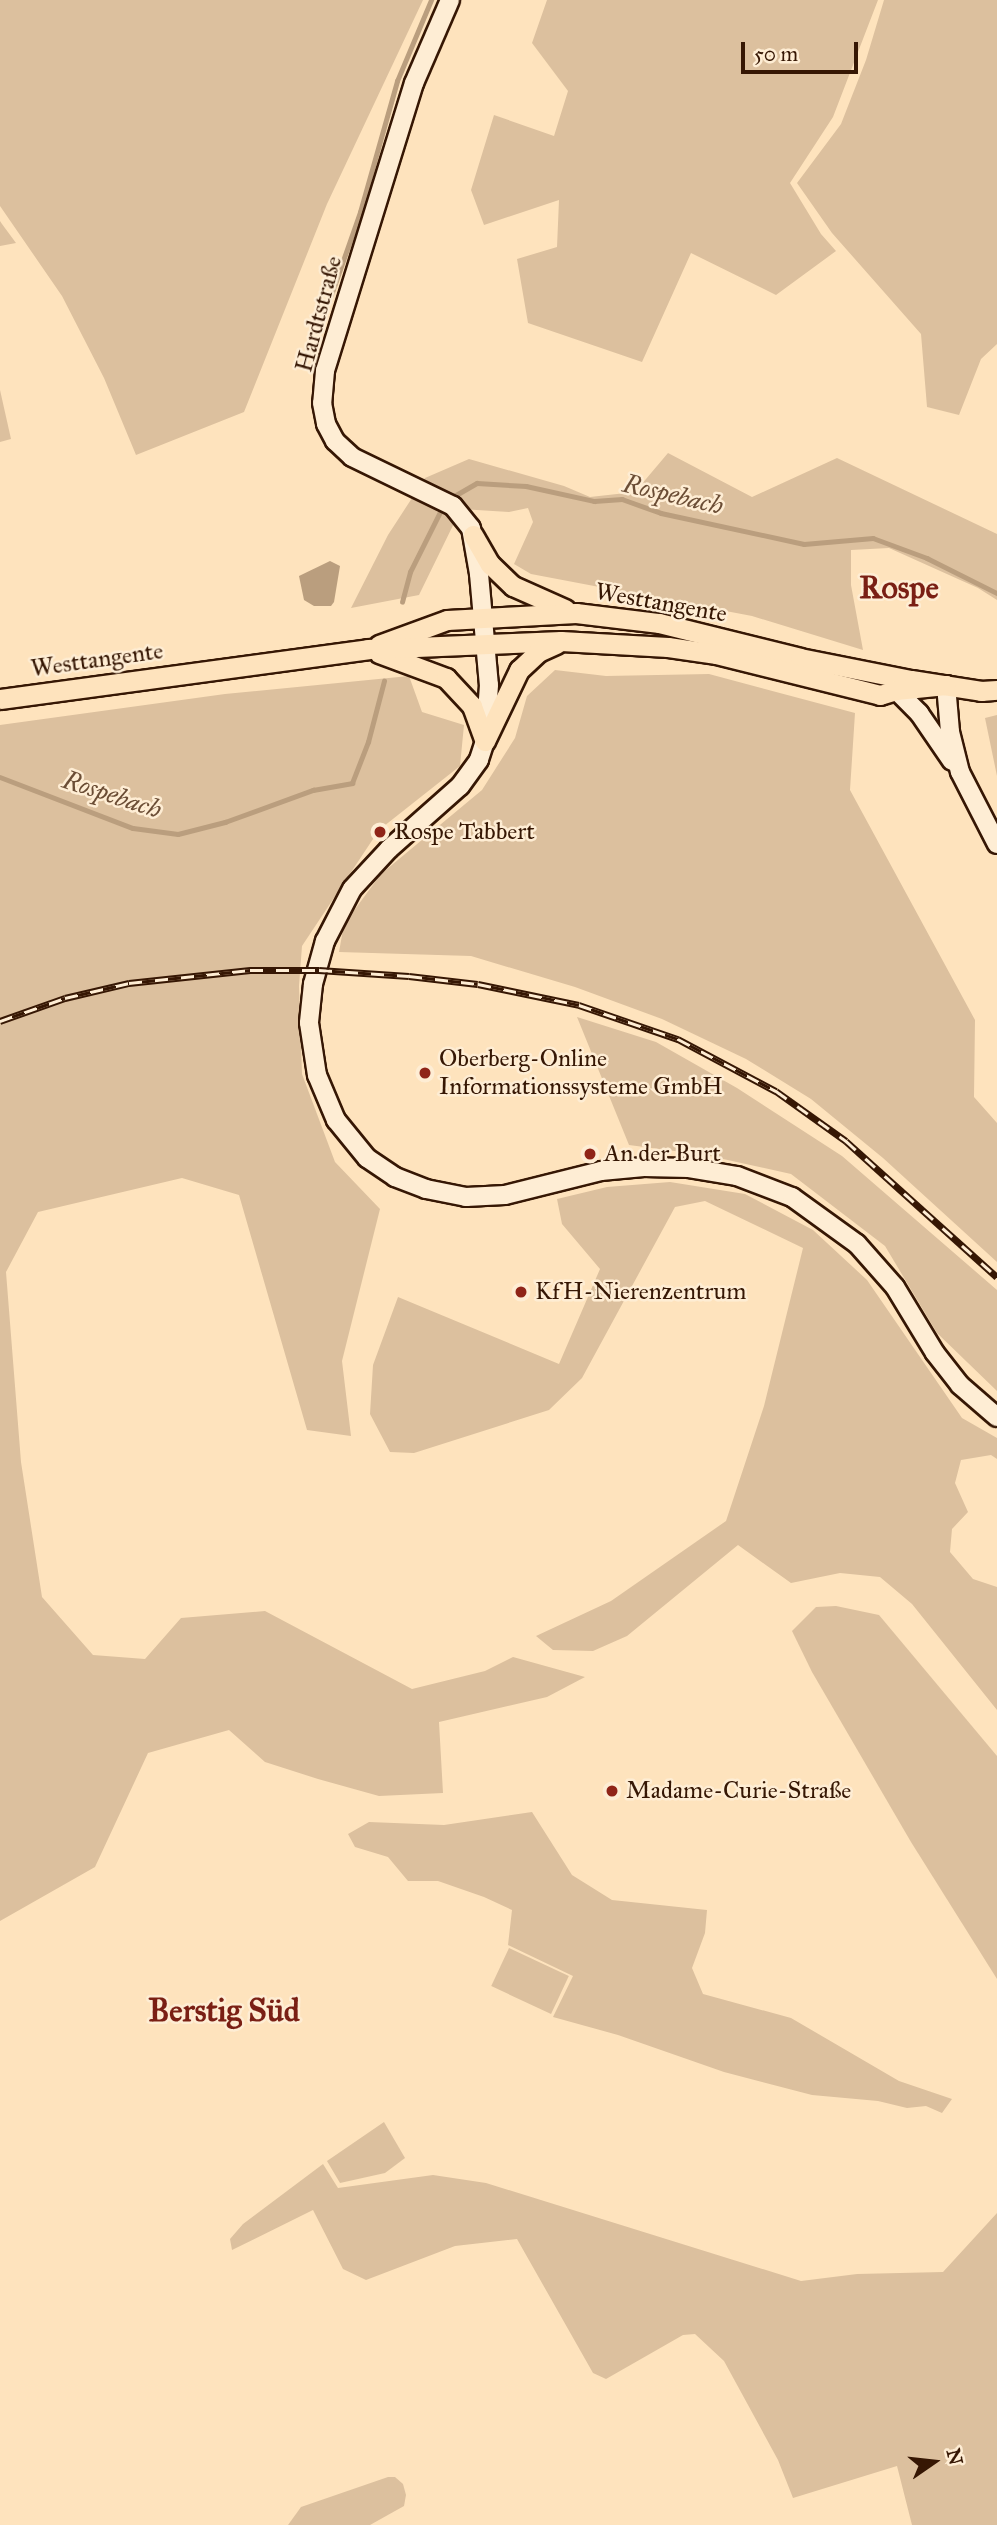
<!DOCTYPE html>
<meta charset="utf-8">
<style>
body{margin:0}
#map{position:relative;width:997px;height:2525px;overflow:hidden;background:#fee3bd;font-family:"IM FELL Great Primer",serif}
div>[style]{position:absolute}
.green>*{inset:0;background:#dcc09e;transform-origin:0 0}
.water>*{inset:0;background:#ba9e7e}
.stream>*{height:4.5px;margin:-2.25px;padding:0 2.25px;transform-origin:2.25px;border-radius:2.25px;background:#ba9e7e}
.roads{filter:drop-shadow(2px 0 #361704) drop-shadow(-2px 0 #361704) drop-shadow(0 2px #361704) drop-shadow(0 -2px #361704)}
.secondary>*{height:18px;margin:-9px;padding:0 9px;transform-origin:9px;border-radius:9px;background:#feedd4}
.primary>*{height:19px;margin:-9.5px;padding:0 9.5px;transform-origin:9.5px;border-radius:9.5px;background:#fee3bd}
.rail>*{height:7px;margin-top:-3.5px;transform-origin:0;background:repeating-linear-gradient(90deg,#feedd4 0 13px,#361704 0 26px);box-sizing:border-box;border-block:2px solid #361704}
.dots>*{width:19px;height:19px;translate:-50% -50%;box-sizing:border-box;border:4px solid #feedd4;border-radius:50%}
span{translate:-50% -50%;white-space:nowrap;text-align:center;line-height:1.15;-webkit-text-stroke:5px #feedd4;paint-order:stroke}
.street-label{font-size:24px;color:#361704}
.poi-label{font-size:24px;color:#361704}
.left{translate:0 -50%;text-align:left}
.water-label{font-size:26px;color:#6b4d35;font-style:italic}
.district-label{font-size:32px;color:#7a1f14;font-weight:700}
.north{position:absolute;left:899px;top:2427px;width:70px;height:70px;-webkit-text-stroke:5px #feedd4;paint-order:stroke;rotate:76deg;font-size:19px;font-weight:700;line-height:28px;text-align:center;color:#361704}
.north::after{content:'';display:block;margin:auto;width:24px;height:32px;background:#361704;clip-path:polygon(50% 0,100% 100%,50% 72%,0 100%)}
.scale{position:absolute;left:741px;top:42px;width:117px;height:32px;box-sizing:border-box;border:4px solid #361704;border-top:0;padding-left:9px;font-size:21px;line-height:24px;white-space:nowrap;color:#361704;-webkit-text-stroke:5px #feedd4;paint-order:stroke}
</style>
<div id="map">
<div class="green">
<div style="clip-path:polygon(0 0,423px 0,327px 204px,244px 412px,136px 455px,104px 378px,62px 296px,0 206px)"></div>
<div style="clip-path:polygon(547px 0,878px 0,833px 117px,790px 183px,821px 234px,836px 251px,776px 295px,691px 253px,642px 362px,528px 323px,517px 259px,557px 247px,559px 200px,484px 225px,471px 190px,494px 115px,554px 136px,568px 91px,532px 43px)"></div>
<div style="clip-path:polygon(884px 0,997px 0,997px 344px,981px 359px,959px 415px,927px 407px,921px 334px,832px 233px,797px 183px,841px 124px,866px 60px)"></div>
<div style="clip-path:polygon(0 221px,2px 224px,16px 243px,0 246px)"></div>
<div style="clip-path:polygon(0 390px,11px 439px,0 442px)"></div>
<div style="clip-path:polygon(668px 453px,752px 497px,837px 458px,997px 534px,997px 600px,978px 588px,889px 548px,851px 550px,851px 585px,863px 650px,752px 616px,531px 574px,514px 564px,533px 522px,528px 508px,509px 512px,461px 509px,419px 595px,351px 608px,388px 535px,425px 478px,469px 459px,564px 486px,590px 497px,635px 492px)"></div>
<div style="clip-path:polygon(555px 670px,606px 676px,709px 674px,855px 713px,850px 790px,975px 1020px,974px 1097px,997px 1123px,997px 1262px,883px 1158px,811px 1099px,746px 1059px,662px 1019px,575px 987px,471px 956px,339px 952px,344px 924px,381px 874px,482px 790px,515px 738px,527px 696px)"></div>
<div style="clip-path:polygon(409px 676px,422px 712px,464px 725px,460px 766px,379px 830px,302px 946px,299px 986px,302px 1074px,335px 1162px,380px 1209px,342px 1361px,351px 1436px,307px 1430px,239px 1195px,182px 1178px,38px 1212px,6px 1272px,21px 1462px,42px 1597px,93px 1655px,145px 1659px,181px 1618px,265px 1611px,412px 1689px,485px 1671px,513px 1657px,585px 1677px,547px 1697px,439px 1722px,443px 1793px,379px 1796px,318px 1779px,265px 1762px,229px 1730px,148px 1753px,95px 1867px,0 1921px,0 725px,225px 694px)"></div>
<div style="clip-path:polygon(997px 715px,997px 776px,985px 718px)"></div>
<div style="clip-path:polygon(577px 1017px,656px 1042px,737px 1088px,842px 1156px,997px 1290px,997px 1391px,937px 1333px,885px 1246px,791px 1174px,705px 1155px,629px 1145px)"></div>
<div style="clip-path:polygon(670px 1182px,745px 1194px,813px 1230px,867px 1280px,962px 1418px,997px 1438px,997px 1459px,991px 1455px,961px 1460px,955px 1483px,968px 1512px,952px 1529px,950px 1552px,973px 1579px,997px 1587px,997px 1710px,912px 1604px,880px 1577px,840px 1573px,791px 1583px,738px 1545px,627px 1636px,593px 1651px,553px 1650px,536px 1636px,611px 1601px,726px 1521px,764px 1406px,803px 1248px,705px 1201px,675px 1207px,582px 1378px,549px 1410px,414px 1453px,390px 1452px,370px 1414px,373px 1365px,398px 1297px,559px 1364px,600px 1269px,562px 1224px,557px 1199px,607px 1187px)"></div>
<div style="clip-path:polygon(836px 1606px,879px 1615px,997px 1756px,997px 1979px,911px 1842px,812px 1672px,792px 1631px,816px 1607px)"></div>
<div style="clip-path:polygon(532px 1812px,572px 1875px,612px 1900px,707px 1910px,705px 1933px,692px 1968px,703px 1994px,791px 2018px,899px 2081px,952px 2099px,942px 2113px,926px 2106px,907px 2108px,878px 2101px,812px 2095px,724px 2072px,618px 2035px,553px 2017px,573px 1976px,508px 1945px,512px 1910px,484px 1897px,438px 1881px,408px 1881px,388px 1857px,355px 1847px,348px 1834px,369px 1822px,444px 1825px)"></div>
<div style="left:509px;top:1948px;width:66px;height:42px;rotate:25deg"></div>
<div style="clip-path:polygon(384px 2122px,405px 2158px,385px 2173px,340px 2183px,327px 2161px)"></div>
<div style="clip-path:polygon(323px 2164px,338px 2188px,433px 2175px,486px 2183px,801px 2281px,857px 2274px,943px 2272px,997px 2213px,997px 2525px,912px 2525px,897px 2466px,793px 2498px,778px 2460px,724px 2361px,695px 2334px,683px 2335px,606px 2379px,593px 2373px,517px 2239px,455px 2246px,366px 2280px,343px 2269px,313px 2210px,232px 2250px,230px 2239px,243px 2224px)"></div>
<div style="clip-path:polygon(388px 2477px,395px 2477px,403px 2484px,406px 2495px,404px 2506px,370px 2525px,288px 2525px,301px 2507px)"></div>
</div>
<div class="water">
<div style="clip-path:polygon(330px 561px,340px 566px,334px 602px,331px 606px,314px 606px,304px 600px,299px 576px)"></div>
</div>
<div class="stream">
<div style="left:331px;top:295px;width:88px;rotate:-70.7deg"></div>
<div style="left:360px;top:212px;width:136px;rotate:-74.2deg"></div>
<div style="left:397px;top:81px;width:88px;rotate:-67.2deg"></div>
<div style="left:449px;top:499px;width:32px;rotate:-30deg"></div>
<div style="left:477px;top:483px;width:49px;rotate:3.5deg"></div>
<div style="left:526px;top:486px;width:70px;rotate:12.4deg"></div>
<div style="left:594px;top:501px;width:28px;rotate:-4deg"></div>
<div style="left:622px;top:499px;width:41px;rotate:19.7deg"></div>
<div style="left:661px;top:513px;width:146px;rotate:12.2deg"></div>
<div style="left:804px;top:544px;width:69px;rotate:-5deg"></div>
<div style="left:873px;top:538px;width:58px;rotate:20.3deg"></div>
<div style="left:927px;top:558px;width:78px;rotate:26.6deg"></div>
<div style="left:402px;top:602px;width:31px;rotate:-75deg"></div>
<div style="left:410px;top:572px;width:74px;rotate:-63.4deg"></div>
<div style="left:0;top:777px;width:142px;rotate:21deg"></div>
<div style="left:133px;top:828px;width:45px;rotate:7.6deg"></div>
<div style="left:178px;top:834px;width:49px;rotate:-14.3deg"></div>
<div style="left:225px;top:822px;width:94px;rotate:-20deg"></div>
<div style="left:313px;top:790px;width:40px;rotate:-10deg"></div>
<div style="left:352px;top:783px;width:44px;rotate:-68.7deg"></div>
<div style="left:368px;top:742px;width:63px;rotate:-75.3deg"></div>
</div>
<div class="roads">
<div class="secondary">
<div style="left:450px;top:0;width:90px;rotate:113.4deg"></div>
<div style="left:414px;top:83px;width:301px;rotate:107.2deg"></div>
<div style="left:325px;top:371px;width:32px;rotate:95deg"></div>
<div style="left:322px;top:403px;width:21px;rotate:79deg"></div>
<div style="left:326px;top:424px;width:19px;rotate:62deg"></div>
<div style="left:335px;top:441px;width:23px;rotate:43deg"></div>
<div style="left:352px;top:457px;width:112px;rotate:25.9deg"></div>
<div style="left:453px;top:506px;width:28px;rotate:51deg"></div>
<div style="left:471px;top:528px;width:47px;rotate:80.1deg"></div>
<div style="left:479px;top:574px;width:111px;rotate:84.9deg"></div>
<div style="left:489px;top:685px;width:56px;rotate:94.1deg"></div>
<div style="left:485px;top:741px;width:20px;rotate:108deg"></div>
<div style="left:479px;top:760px;width:32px;rotate:126deg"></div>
<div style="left:460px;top:786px;width:95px;rotate:138.4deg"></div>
<div style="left:389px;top:849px;width:54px;rotate:132.8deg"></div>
<div style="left:352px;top:889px;width:59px;rotate:117.4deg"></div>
<div style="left:325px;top:941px;width:45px;rotate:105.6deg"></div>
<div style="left:313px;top:984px;width:39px;rotate:96deg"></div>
<div style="left:309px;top:1023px;width:53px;rotate:81.3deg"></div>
<div style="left:317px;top:1075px;width:49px;rotate:67.1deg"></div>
<div style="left:336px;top:1120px;width:49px;rotate:50.8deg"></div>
<div style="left:367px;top:1158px;width:34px;rotate:34deg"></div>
<div style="left:395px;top:1177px;width:33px;rotate:21deg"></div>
<div style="left:426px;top:1189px;width:41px;rotate:11.3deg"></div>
<div style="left:466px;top:1197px;width:39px;rotate:-3deg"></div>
<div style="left:505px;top:1195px;width:99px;rotate:-14deg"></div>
<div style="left:601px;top:1171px;width:43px;rotate:-5.3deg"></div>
<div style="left:644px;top:1167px;width:45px;rotate:1.3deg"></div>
<div style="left:689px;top:1168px;width:49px;rotate:9.5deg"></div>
<div style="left:737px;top:1176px;width:59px;rotate:20.9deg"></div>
<div style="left:792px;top:1197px;width:80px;rotate:35.9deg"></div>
<div style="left:857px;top:1244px;width:57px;rotate:48.5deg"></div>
<div style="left:895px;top:1287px;width:77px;rotate:58.8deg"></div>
<div style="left:935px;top:1353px;width:41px;rotate:52deg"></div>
<div style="left:960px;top:1385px;width:49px;rotate:40.9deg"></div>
<div style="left:946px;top:685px;width:47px;rotate:85.1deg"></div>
<div style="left:950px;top:732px;width:41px;rotate:76deg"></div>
<div style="left:960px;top:772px;width:81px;rotate:62.8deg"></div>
<div style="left:896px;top:690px;width:33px;rotate:45deg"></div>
<div style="left:919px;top:713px;width:58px;rotate:55.5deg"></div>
</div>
<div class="primary">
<div style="left:473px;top:535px;width:34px;rotate:60deg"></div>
<div style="left:490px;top:564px;width:32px;rotate:44deg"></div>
<div style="left:513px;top:586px;width:57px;rotate:23.9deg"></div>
<div style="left:379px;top:645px;width:72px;rotate:-20.2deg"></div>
<div style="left:447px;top:620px;width:129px;rotate:-3.1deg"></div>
<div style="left:576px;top:613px;width:84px;rotate:6.9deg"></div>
<div style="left:659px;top:623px;width:145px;rotate:13.9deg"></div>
<div style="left:800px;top:658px;width:113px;rotate:11.2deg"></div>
<div style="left:911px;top:680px;width:71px;rotate:8.9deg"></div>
<div style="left:981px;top:691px;width:16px;rotate:-4deg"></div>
<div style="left:379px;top:653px;width:72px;rotate:20.5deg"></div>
<div style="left:446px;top:678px;width:38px;rotate:47deg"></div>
<div style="left:472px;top:706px;width:37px;rotate:70deg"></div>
<div style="left:0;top:699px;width:371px;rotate:-7.7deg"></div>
<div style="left:368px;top:649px;width:193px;rotate:-2.4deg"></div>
<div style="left:561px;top:641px;width:107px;rotate:3.2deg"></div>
<div style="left:668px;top:647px;width:49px;rotate:8.3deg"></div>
<div style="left:716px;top:654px;width:169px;rotate:14deg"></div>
<div style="left:880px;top:695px;width:17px;rotate:-17deg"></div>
<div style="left:896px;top:690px;width:50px;rotate:-5.7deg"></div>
<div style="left:485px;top:741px;width:79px;rotate:-64.4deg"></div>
<div style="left:519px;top:670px;width:26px;rotate:-43deg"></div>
<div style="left:538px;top:652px;width:20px;rotate:-24deg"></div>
</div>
</div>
<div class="rail">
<div style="left:0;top:1021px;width:69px;rotate:-19.5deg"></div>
<div style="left:65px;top:998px;width:66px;rotate:-13.2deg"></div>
<div style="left:129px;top:983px;width:122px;rotate:-6.1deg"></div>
<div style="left:250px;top:970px;width:69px"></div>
<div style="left:319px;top:970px;width:90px;rotate:3.8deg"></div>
<div style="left:409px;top:976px;width:69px;rotate:6.6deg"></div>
<div style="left:478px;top:984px;width:103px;rotate:11.7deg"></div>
<div style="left:579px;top:1005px;width:105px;rotate:19deg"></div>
<div style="left:678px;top:1039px;width:111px;rotate:28deg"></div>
<div style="left:776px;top:1091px;width:86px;rotate:35.5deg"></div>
<div style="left:846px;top:1141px;width:203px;rotate:42deg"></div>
</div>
<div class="dots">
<div style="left:380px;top:832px;background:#8f2418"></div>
<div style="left:425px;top:1073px;background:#8f2418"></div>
<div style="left:590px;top:1154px;background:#8f2418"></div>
<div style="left:521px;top:1292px;background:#8f2418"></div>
<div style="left:612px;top:1791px;background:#8f2418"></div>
</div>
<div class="street-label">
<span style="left:319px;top:314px;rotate:-75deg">Hardtstraße</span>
<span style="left:661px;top:603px;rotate:10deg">Westtangente</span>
<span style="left:97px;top:660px;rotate:-8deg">Westtangente</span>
</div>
<div class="poi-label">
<span class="left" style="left:394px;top:832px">Rospe Tabbert</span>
<span class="left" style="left:439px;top:1073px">Oberberg-Online<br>Informationssysteme GmbH</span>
<span class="left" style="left:604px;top:1154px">An der Burt</span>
<span class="left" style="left:535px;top:1292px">KfH-Nierenzentrum</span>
<span class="left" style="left:626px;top:1791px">Madame-Curie-Straße</span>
</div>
<div class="water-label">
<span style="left:673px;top:495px;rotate:13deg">Rospebach</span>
<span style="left:112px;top:795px;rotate:18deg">Rospebach</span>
</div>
<div class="district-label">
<span style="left:899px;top:588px">Rospe</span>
<span style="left:224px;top:2011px">Berstig Süd</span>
</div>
<div class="north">N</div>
<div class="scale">50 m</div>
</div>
